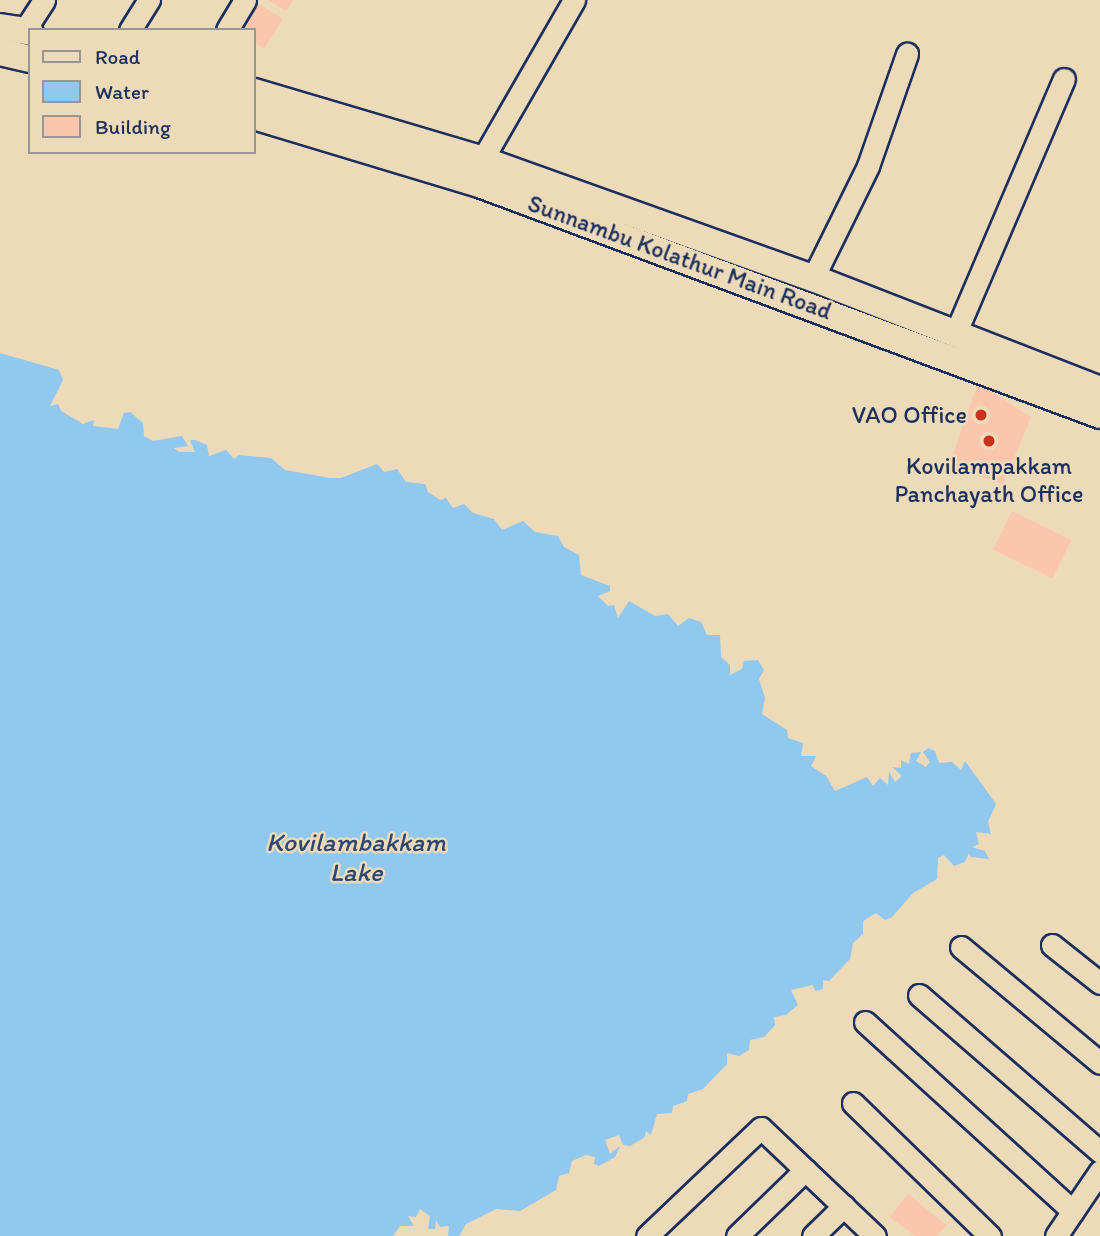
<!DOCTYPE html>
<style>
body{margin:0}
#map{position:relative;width:1100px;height:1236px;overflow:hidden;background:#ecdab8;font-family:Itim,sans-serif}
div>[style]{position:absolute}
.water>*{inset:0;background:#91c8f0}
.building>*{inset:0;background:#fbc6ac;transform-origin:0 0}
.roads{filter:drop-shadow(2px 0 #1b2f5e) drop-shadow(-2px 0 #1b2f5e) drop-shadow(0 2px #1b2f5e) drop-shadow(0 -2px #1b2f5e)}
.minor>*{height:21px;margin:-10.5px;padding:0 10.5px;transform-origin:10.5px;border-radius:10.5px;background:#ecdab8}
.tertiary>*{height:26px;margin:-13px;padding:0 13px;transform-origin:13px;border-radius:13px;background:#ecdab8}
.dots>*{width:19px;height:19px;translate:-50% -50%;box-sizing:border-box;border:4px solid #ecdab8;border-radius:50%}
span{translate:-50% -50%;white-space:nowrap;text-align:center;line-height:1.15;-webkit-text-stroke:5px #ecdab8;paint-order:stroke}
.street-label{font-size:24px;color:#1b2f5e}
.poi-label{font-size:24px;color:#1b2f5e}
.right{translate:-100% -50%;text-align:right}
.water-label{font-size:26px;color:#2d4674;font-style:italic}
.legend{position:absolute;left:28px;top:28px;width:228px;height:126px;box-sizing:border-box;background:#ecdab8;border:2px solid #989694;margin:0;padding:9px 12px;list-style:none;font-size:21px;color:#1b2f5e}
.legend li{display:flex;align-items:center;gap:14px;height:35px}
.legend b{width:35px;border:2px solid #989694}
</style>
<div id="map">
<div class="water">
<div style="clip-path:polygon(0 353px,59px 370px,63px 380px,50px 406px,58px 404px,61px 411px,83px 424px,94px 420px,93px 426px,118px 429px,124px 413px,130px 412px,143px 423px,144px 436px,153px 441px,182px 436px,188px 446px,174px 448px,179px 452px,195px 452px,190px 440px,195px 440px,207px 445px,209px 456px,226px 450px,234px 459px,239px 455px,271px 458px,285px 470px,330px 478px,341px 478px,377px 464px,384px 472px,397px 469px,406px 482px,425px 484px,428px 492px,440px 500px,446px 498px,453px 508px,464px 504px,473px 513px,494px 519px,502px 530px,523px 521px,535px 532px,558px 536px,564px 547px,579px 555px,581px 575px,610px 586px,610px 591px,598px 596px,608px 606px,614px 605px,618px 618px,629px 601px,655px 616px,668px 614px,678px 626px,689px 618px,701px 622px,707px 635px,720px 635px,721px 657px,730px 665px,730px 675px,742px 669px,744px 661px,758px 660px,764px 670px,759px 679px,765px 698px,762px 714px,787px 730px,788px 738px,803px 743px,801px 756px,816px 756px,811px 766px,826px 776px,835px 791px,867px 777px,873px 786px,880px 778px,888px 785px,889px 772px,895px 782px,902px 776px,892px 767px,901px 768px,901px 760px,909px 764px,911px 753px,921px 752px,916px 761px,926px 767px,930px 762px,923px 752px,928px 748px,935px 751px,939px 763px,952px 762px,961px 770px,965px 761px,996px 804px,988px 822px,991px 834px,976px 832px,979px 844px,972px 847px,985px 851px,989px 859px,971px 857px,969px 853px,965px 862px,954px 866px,944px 855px,938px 858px,937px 879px,913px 893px,892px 917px,885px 920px,876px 913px,863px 921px,863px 934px,853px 943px,850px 959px,829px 981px,823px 980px,823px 989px,815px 991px,813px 985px,791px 990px,798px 1005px,786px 1015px,774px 1017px,775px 1025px,764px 1037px,750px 1040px,749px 1050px,739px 1056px,727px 1053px,727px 1064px,703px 1089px,688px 1094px,687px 1101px,673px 1106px,672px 1113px,657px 1114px,651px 1135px,646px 1131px,645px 1137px,630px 1146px,623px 1145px,619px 1135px,605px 1140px,610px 1154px,620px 1146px,615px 1157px,599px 1166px,594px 1164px,595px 1157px,586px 1155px,572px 1161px,569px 1173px,559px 1176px,556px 1190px,520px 1211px,496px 1209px,466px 1224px,459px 1236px,448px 1236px,449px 1226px,440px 1227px,436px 1220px,435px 1229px,428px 1229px,430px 1216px,420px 1209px,416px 1217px,408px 1216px,414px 1226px,400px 1226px,393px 1236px,0 1236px)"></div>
</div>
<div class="building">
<div style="clip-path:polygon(269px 0,293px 0,286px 11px)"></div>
<div style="clip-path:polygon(259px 4px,283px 19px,264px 49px,254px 42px,254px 30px,243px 30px)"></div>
<div style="clip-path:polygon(978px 383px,1031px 417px,1003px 484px,949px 466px)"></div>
<div style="left:1012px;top:511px;width:66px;height:43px;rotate:26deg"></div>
<div style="clip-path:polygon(908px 1194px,946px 1225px,937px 1236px,915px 1236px,890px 1217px)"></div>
</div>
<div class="roads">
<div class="minor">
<div style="left:130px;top:30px;width:36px;rotate:-58deg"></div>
<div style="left:227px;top:30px;width:35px;rotate:-59deg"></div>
<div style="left:24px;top:31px;width:37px;rotate:-57deg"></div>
<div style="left:474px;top:174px;width:201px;rotate:-60.1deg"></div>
<div style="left:813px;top:278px;width:125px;rotate:-63.8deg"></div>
<div style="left:868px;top:166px;width:119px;rotate:-70.8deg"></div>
<div style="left:956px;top:332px;width:275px;rotate:-66.9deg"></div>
<div style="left:1052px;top:945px;width:61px;rotate:38.4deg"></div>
<div style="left:961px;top:947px;width:181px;rotate:39.8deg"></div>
<div style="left:919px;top:995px;width:240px;rotate:40.9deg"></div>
<div style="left:865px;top:1022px;width:281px;rotate:42.3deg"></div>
<div style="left:853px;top:1103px;width:191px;rotate:44.2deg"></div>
<div style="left:647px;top:1236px;width:157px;rotate:-43.5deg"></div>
<div style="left:761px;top:1128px;width:157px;rotate:43.5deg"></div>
<div style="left:737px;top:1236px;width:95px;rotate:-44.1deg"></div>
<div style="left:813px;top:1236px;width:43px;rotate:-44.1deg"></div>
<div style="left:1056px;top:1236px;width:78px;rotate:-55.9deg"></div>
</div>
<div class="tertiary">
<div style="left:0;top:27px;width:30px;rotate:9deg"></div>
<div style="left:0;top:52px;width:31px;rotate:13deg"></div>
<div style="left:254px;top:92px;width:236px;rotate:16.5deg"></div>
<div style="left:480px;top:159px;width:354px;rotate:19.7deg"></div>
<div style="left:813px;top:278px;width:308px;rotate:21.3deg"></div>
<div style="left:254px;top:116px;width:238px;rotate:16.8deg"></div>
<div style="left:482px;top:185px;width:659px;rotate:20.41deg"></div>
</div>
</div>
<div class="dots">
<div style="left:981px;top:415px;background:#c8321e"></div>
<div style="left:989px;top:441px;background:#c8321e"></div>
</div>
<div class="street-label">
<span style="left:680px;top:257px;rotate:20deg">Sunnambu Kolathur Main Road</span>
</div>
<div class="poi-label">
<span class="right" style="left:967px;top:415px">VAO Office</span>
<span style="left:989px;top:480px">Kovilampakkam<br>Panchayath Office</span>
</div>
<div class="water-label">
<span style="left:356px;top:858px">Kovilambakkam<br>Lake</span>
</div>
<ul class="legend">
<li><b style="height:9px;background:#ecdab8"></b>Road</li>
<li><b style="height:19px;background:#91c8f0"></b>Water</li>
<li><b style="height:19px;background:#fbc6ac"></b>Building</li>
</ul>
</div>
